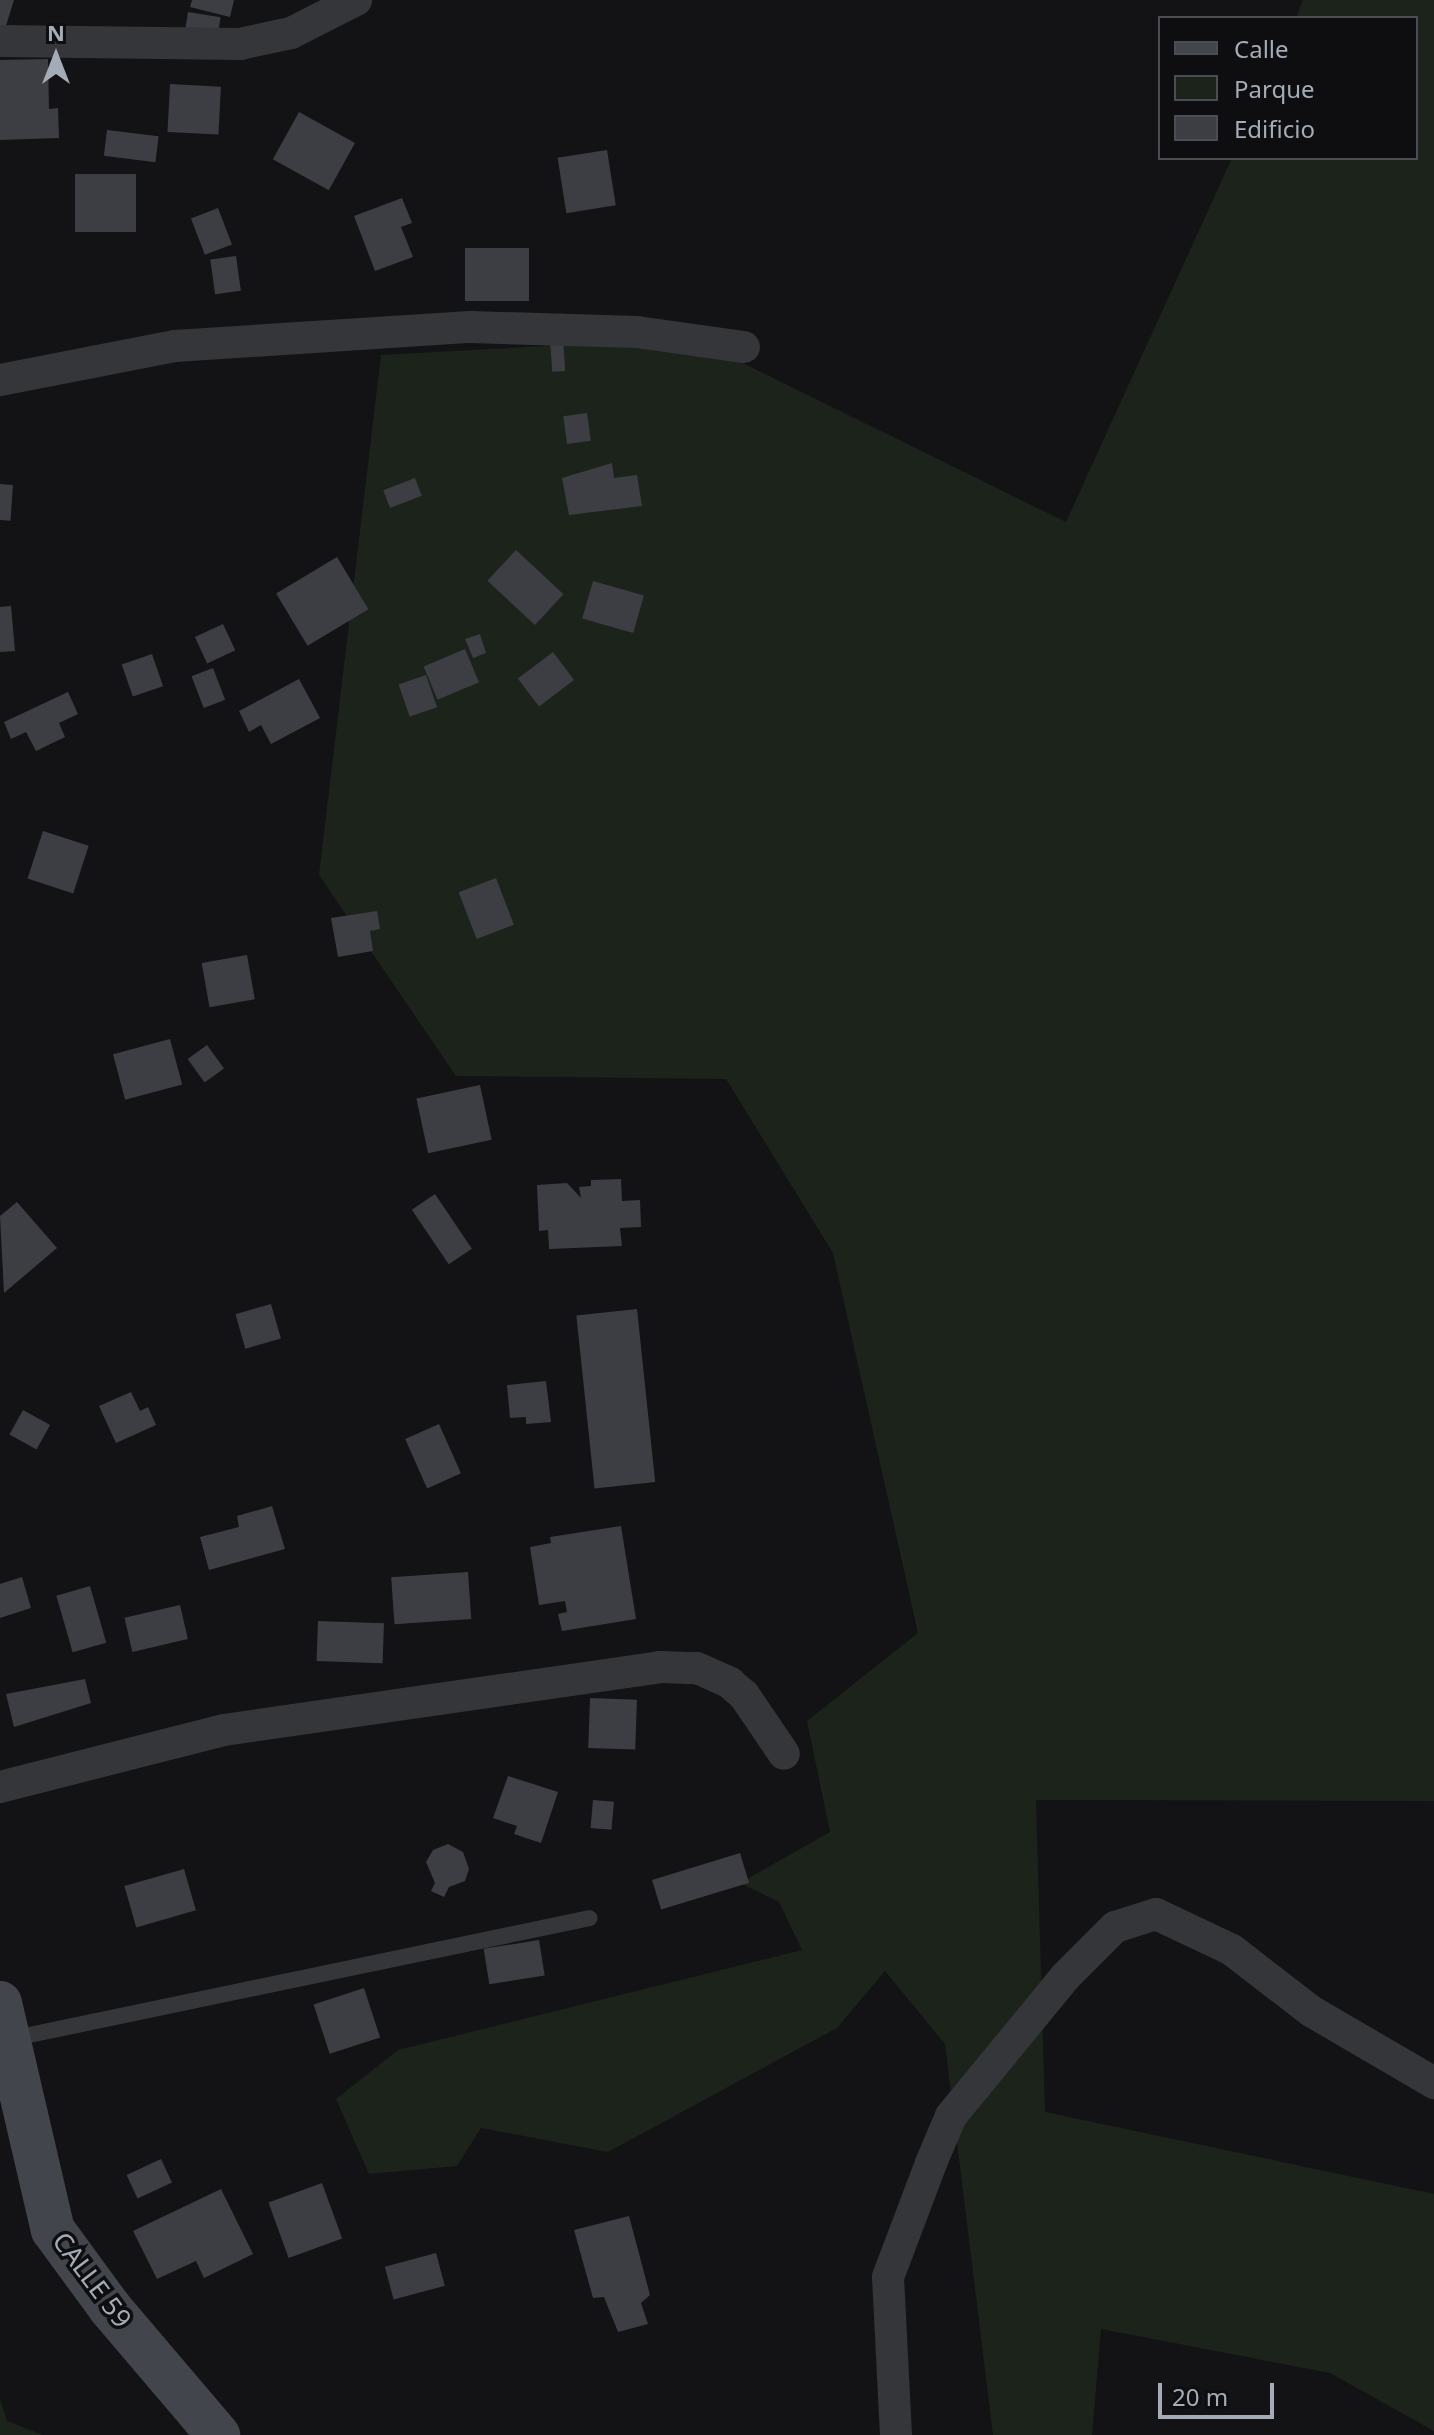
<!DOCTYPE html>
<style>
body{margin:0}
#map{position:relative;width:1434px;height:2435px;overflow:hidden;background:#131315;font-family:"Noto Sans",sans-serif}
div>[style]{position:absolute}
.green>*{inset:0;background:#1b231b}
.building>*{inset:0;background:#3d3e43;transform-origin:0 0}
.lane>*{height:16px;margin:-8px;padding:0 8px;transform-origin:8px;border-radius:8px;background:#34363a}
.street>*{height:32px;margin:-16px;padding:0 16px;transform-origin:16px;border-radius:16px;background:#34363a}
.secondary>*{height:44px;margin:-22px;padding:0 22px;transform-origin:22px;border-radius:22px;background:#42454b}
span{translate:-50% -50%;white-space:nowrap;text-align:center;line-height:1.15;-webkit-text-stroke:7px #0e0e10;paint-order:stroke}
.street-label{font-size:26px;color:#a4acb7}
.legend{position:absolute;left:1158px;top:16px;width:260px;height:144px;box-sizing:border-box;background:#0e0e10;border:2px solid #4a4d53;margin:0;padding:10px 14px;list-style:none;font-size:24px;color:#a4acb7}
.legend li{display:flex;align-items:center;gap:16px;height:40px}
.legend b{width:40px;border:2px solid #4a4d53}
.north{position:absolute;left:16px;top:16px;width:80px;height:80px;-webkit-text-stroke:6px #0e0e10;paint-order:stroke;rotate:0deg;font-size:22px;font-weight:700;line-height:32px;text-align:center;color:#a4acb7}
.north::after{content:'';display:block;margin:auto;width:28px;height:36px;background:#a4acb7;clip-path:polygon(50% 0,100% 100%,50% 72%,0 100%)}
.scale{position:absolute;left:1158px;top:2383px;width:116px;height:36px;box-sizing:border-box;border:4px solid #a4acb7;border-top:0;padding-left:10px;font-size:24px;line-height:28px;white-space:nowrap;color:#a4acb7;-webkit-text-stroke:6px #0e0e10;paint-order:stroke}
</style>
<div id="map">
<div class="green">
<div style="clip-path:polygon(1303px 0,1434px 0,1434px 1801px,1036px 1800px,1045px 2112px,1434px 2194px,1434px 2431px,1330px 2373px,1101px 2329px,1092px 2435px,993px 2435px,945px 2044px,885px 1971px,837px 2028px,608px 2152px,481px 2128px,457px 2166px,369px 2174px,336px 2099px,398px 2050px,802px 1950px,779px 1902px,740px 1883px,830px 1832px,807px 1721px,918px 1633px,833px 1253px,726px 1079px,456px 1076px,319px 875px,381px 355px,692px 338px,1066px 522px,1232px 158px,1416px 158px,1416px 18px,1296px 18px)"></div>
<div style="clip-path:polygon(0 2399px,7px 2421px,43px 2435px,0 2435px)"></div>
</div>
<div class="building">
<div style="clip-path:polygon(0 0,14px 0,4px 32px,0 31px)"></div>
<div style="clip-path:polygon(192px 0,234px 0,230px 17px,190px 7px)"></div>
<div style="left:188px;top:12px;width:33px;height:20px;rotate:9deg"></div>
<div style="clip-path:polygon(48px 59px,49px 109px,58px 108px,59px 138px,0 140px,0 60px)"></div>
<div style="left:170px;top:84px;width:51px;height:48px;rotate:3deg"></div>
<div style="left:299px;top:112px;width:64px;height:54px;rotate:29deg"></div>
<div style="left:107px;top:130px;width:52px;height:26px;rotate:7deg"></div>
<div style="left:607px;top:150px;width:56px;height:50px;rotate:81deg"></div>
<div style="left:75px;top:174px;width:61px;height:58px"></div>
<div style="clip-path:polygon(402px 198px,412px 223px,401px 227px,413px 257px,375px 271px,354px 216px)"></div>
<div style="left:218px;top:208px;width:39px;height:29px;rotate:69deg"></div>
<div style="left:465px;top:248px;width:64px;height:53px"></div>
<div style="left:236px;top:256px;width:35px;height:26px;rotate:82deg"></div>
<div style="left:563px;top:339px;width:32px;height:13px;rotate:86deg"></div>
<div style="left:587px;top:413px;width:28px;height:24px;rotate:82deg"></div>
<div style="clip-path:polygon(612px 463px,614px 478px,637px 475px,642px 506px,569px 515px,562px 478px)"></div>
<div style="left:415px;top:478px;width:19px;height:34px;rotate:69deg"></div>
<div style="left:0;top:484px;width:13px;height:36px;rotate:4deg"></div>
<div style="left:516px;top:550px;width:65px;height:42px;rotate:43deg"></div>
<div style="left:337px;top:557px;width:61px;height:71px;rotate:59deg"></div>
<div style="left:593px;top:581px;width:53px;height:39px;rotate:16deg"></div>
<div style="clip-path:polygon(11px 606px,15px 651px,0 652px,0 607px)"></div>
<div style="left:223px;top:624px;width:29px;height:31px;rotate:65deg"></div>
<div style="clip-path:polygon(480px 634px,486px 653px,473px 658px,465px 639px)"></div>
<div style="left:465px;top:649px;width:36px;height:45px;rotate:67deg"></div>
<div style="left:553px;top:652px;width:35px;height:44px;rotate:53deg"></div>
<div style="left:152px;top:654px;width:34px;height:32px;rotate:71deg"></div>
<div style="left:213px;top:668px;width:34px;height:23px;rotate:69deg"></div>
<div style="left:426px;top:675px;width:34px;height:29px;rotate:71deg"></div>
<div style="clip-path:polygon(299px 679px,320px 718px,271px 744px,261px 725px,249px 732px,239px 711px)"></div>
<div style="clip-path:polygon(68px 692px,78px 714px,59px 723px,65px 737px,36px 751px,26px 732px,11px 739px,4px 722px)"></div>
<div style="left:43px;top:831px;width:48px;height:50px;rotate:18deg"></div>
<div style="left:496px;top:878px;width:50px;height:40px;rotate:69deg"></div>
<div style="clip-path:polygon(377px 911px,380px 929px,370px 931px,373px 951px,338px 957px,331px 918px)"></div>
<div style="left:247px;top:955px;width:45px;height:46px;rotate:80deg"></div>
<div style="left:170px;top:1039px;width:47px;height:59px;rotate:75deg"></div>
<div style="left:207px;top:1045px;width:29px;height:24px;rotate:54deg"></div>
<div style="left:480px;top:1085px;width:56px;height:65px;rotate:78deg"></div>
<div style="clip-path:polygon(621px 1179px,622px 1201px,640px 1200px,641px 1227px,620px 1228px,622px 1246px,549px 1249px,548px 1230px,539px 1231px,537px 1185px,567px 1183px,581px 1198px,579px 1187px,591px 1186px,591px 1180px)"></div>
<div style="left:435px;top:1194px;width:66px;height:28px;rotate:56deg"></div>
<div style="clip-path:polygon(17px 1202px,57px 1248px,4px 1293px,0 1216px)"></div>
<div style="left:271px;top:1304px;width:36px;height:37px;rotate:74deg"></div>
<div style="left:637px;top:1309px;width:174px;height:61px;rotate:84deg"></div>
<div style="clip-path:polygon(546px 1381px,551px 1422px,526px 1424px,526px 1417px,510px 1418px,507px 1385px)"></div>
<div style="clip-path:polygon(131px 1392px,140px 1411px,148px 1407px,156px 1425px,116px 1443px,99px 1406px)"></div>
<div style="left:23px;top:1410px;width:31px;height:28px;rotate:29deg"></div>
<div style="left:439px;top:1424px;width:54px;height:37px;rotate:66deg"></div>
<div style="clip-path:polygon(272px 1506px,285px 1549px,209px 1570px,200px 1537px,239px 1527px,237px 1516px)"></div>
<div style="clip-path:polygon(621px 1526px,636px 1619px,562px 1631px,558px 1614px,567px 1612px,565px 1601px,539px 1605px,530px 1547px,551px 1543px,550px 1537px)"></div>
<div style="left:468px;top:1572px;width:47px;height:77px;rotate:86deg"></div>
<div style="clip-path:polygon(22px 1577px,31px 1608px,0 1618px,0 1584px)"></div>
<div style="left:90px;top:1586px;width:59px;height:35px;rotate:74deg"></div>
<div style="left:180px;top:1605px;width:35px;height:57px;rotate:77deg"></div>
<div style="left:318px;top:1621px;width:66px;height:40px;rotate:2deg"></div>
<div style="clip-path:polygon(85px 1679px,91px 1703px,14px 1727px,6px 1694px)"></div>
<div style="left:590px;top:1698px;width:47px;height:50px;rotate:2deg"></div>
<div style="clip-path:polygon(508px 1776px,558px 1792px,541px 1843px,514px 1834px,517px 1826px,493px 1818px)"></div>
<div style="left:593px;top:1800px;width:21px;height:28px;rotate:5deg"></div>
<div style="clip-path:polygon(448px 1844px,463px 1852px,469px 1869px,465px 1881px,449px 1887px,444px 1897px,431px 1891px,435px 1883px,426px 1862px,433px 1850px)"></div>
<div style="left:740px;top:1853px;width:31px;height:92px;rotate:73deg"></div>
<div style="left:184px;top:1869px;width:43px;height:62px;rotate:74deg"></div>
<div style="left:539px;top:1940px;width:36px;height:56px;rotate:81deg"></div>
<div style="left:364px;top:1988px;width:52px;height:53px;rotate:72deg"></div>
<div style="left:161px;top:2159px;width:26px;height:38px;rotate:65deg"></div>
<div style="left:322px;top:2183px;width:59px;height:57px;rotate:70deg"></div>
<div style="clip-path:polygon(221px 2189px,253px 2254px,204px 2278px,196px 2261px,157px 2279px,133px 2231px)"></div>
<div style="clip-path:polygon(629px 2216px,650px 2295px,641px 2303px,648px 2324px,618px 2332px,604px 2297px,593px 2298px,574px 2230px)"></div>
<div style="left:436px;top:2253px;width:34px;height:53px;rotate:75deg"></div>
</div>
<div class="lane">
<div style="left:10px;top:2039px;width:592px;rotate:-11.78deg"></div>
</div>
<div class="street">
<div style="left:0;top:41px;width:240px;rotate:0.7deg"></div>
<div style="left:240px;top:44px;width:52px;rotate:-12.2deg"></div>
<div style="left:291px;top:33px;width:73px;rotate:-26.9deg"></div>
<div style="left:0;top:380px;width:178px;rotate:-11deg"></div>
<div style="left:175px;top:346px;width:296px;rotate:-3.7deg"></div>
<div style="left:470px;top:327px;width:167px;rotate:1.7deg"></div>
<div style="left:637px;top:332px;width:108px;rotate:8deg"></div>
<div style="left:0;top:1787px;width:231px;rotate:-14.3deg"></div>
<div style="left:224px;top:1730px;width:441px;rotate:-8.2deg"></div>
<div style="left:660px;top:1667px;width:37px;rotate:2deg"></div>
<div style="left:697px;top:1668px;width:36px;rotate:24deg"></div>
<div style="left:730px;top:1683px;width:18px;rotate:41deg"></div>
<div style="left:744px;top:1695px;width:71px;rotate:55.9deg"></div>
<div style="left:896px;top:2435px;width:158px;rotate:-92.9deg"></div>
<div style="left:888px;top:2277px;width:122px;rotate:-69.3deg"></div>
<div style="left:931px;top:2163px;width:51px;rotate:-66.9deg"></div>
<div style="left:951px;top:2116px;width:180px;rotate:-50.6deg"></div>
<div style="left:1065px;top:1977px;width:71px;rotate:-45deg"></div>
<div style="left:1115px;top:1927px;width:43px;rotate:-17.6deg"></div>
<div style="left:1156px;top:1914px;width:84px;rotate:25.3deg"></div>
<div style="left:1232px;top:1950px;width:100px;rotate:37.7deg"></div>
<div style="left:1311px;top:2011px;width:143px;rotate:30.3deg"></div>
</div>
<div class="secondary">
<div style="left:0;top:2003px;width:233px;rotate:76.9deg"></div>
<div style="left:53px;top:2230px;width:97px;rotate:53.8deg"></div>
<div style="left:110px;top:2308px;width:167px;rotate:49.6deg"></div>
</div>
<div class="street-label">
<span style="left:92px;top:2280px;rotate:53deg">CALLE 59</span>
</div>
<ul class="legend">
<li><b style="height:10px;background:#42454b"></b>Calle</li>
<li><b style="height:22px;background:#1b231b"></b>Parque</li>
<li><b style="height:22px;background:#3d3e43"></b>Edificio</li>
</ul>
<div class="north">N</div>
<div class="scale">20 m</div>
</div>
